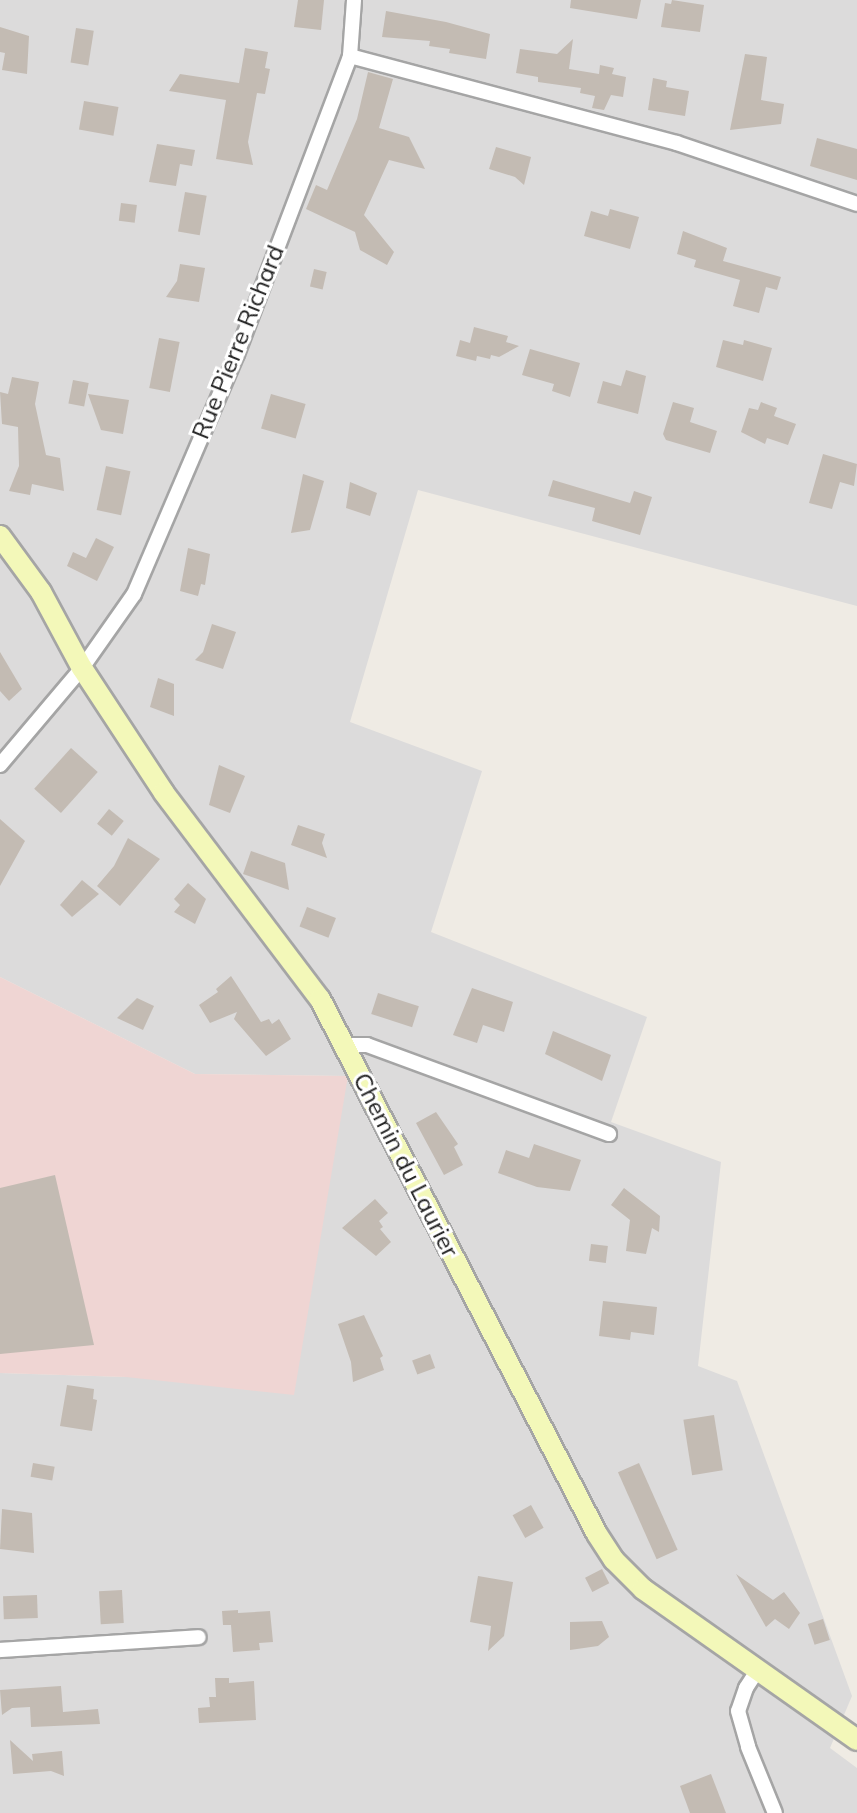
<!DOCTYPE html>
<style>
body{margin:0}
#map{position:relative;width:857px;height:1813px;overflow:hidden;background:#efebe4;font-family:Mulish,sans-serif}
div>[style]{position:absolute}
.residential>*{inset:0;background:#dcdbdb}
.commercial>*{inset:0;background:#efd5d3}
.building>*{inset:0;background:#c3bbb3;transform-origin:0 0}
.roads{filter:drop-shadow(2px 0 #a5a5a5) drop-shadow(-2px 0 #a5a5a5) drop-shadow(0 2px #a5a5a5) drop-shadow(0 -2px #a5a5a5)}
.street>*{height:14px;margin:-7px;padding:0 7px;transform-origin:7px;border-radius:7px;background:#fff}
.secondary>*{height:20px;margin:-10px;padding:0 10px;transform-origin:10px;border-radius:10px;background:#f3f8b9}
span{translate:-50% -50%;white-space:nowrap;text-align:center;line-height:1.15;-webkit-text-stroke:6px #fff;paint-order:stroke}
.street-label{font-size:24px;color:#1e1e1e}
</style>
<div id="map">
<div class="residential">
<div style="clip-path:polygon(0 0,857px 0,857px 606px,418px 490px,350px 722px,482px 771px,431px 932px,647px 1017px,611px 1122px,721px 1162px,698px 1366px,737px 1381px,852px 1696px,830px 1748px,857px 1768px,857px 1813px,0 1813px,0 1373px,126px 1377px,347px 1076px,195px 1074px,0 977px)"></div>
</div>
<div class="commercial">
<div style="clip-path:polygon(0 977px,195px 1074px,348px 1076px,294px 1395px,126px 1377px,0 1373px)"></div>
</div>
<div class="building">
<div style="clip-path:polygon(298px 0,324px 0,321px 30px,294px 27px)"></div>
<div style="clip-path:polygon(571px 0,641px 0,637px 19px,570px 8px)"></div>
<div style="clip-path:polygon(672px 0,704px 5px,700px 32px,661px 27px,665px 3px,671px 4px)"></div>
<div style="clip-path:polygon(386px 11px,446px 22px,490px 34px,486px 59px,449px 53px,450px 49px,429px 46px,430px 41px,382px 37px)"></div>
<div style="clip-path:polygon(0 27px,29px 36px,27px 74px,2px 70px,5px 53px,0 52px)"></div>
<div style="left:76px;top:28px;width:18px;height:35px;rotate:9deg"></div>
<div style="clip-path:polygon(573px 39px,569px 69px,599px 74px,600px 65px,614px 68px,612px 74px,626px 77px,623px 97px,611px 95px,604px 110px,592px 108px,595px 96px,580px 93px,581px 88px,538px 82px,538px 77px,516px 73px,520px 49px,557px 54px)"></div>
<div style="clip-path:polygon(245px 48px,268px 52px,265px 68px,270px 69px,265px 94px,257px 93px,248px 142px,253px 165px,216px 159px,226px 100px,169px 91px,180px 74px,239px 83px)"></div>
<div style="clip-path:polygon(745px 54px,767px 57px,761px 100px,784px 104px,781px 124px,730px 130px)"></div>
<div style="clip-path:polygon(368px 72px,393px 79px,379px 128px,409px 137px,425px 169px,389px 160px,364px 215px,394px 252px,387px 265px,360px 250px,355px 232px,306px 209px,316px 185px,327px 190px,357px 119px)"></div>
<div style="clip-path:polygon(653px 78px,667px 81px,666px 87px,689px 91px,685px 116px,648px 110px)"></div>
<div style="left:84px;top:101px;width:35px;height:29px;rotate:10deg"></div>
<div style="clip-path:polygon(817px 138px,857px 149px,857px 180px,810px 166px)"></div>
<div style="clip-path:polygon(157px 144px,195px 150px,192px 166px,180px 164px,176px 186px,149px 182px)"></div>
<div style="clip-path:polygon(496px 147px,531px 157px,524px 185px,515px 177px,489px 169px)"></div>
<div style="left:185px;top:192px;width:22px;height:40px;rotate:10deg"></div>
<div style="left:121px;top:203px;width:16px;height:18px;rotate:7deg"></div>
<div style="clip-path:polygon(610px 209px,639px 217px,630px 249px,584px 236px,591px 211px,608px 216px)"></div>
<div style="clip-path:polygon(683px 231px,727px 248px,723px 261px,781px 277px,777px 290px,766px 287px,759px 313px,733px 306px,740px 280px,694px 267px,696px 260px,677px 254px)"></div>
<div style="clip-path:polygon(180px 264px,205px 268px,199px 302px,166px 297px,177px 281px)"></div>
<div style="left:314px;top:269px;width:13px;height:18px;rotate:13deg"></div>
<div style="clip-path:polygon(474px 327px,508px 336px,506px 342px,519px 346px,499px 357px,491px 355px,490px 359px,477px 356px,476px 361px,456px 356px,460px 340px,470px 343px)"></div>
<div style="left:159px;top:338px;width:21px;height:51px;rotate:11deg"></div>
<div style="clip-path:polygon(723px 340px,743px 345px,744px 340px,772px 348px,763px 381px,716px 367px)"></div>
<div style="clip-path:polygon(530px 349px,580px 363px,570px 397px,552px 391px,554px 384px,522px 375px)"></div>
<div style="clip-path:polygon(626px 370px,646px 376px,638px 414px,597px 403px,603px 381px,621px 386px)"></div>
<div style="clip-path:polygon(12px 377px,39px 382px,35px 404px,46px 455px,60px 458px,64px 491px,32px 484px,30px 495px,9px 491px,19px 466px,18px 427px,2px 424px,0 392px,8px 394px)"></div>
<div style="left:73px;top:380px;width:16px;height:24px;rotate:11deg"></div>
<div style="clip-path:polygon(88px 394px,129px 400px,123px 434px,101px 430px)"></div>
<div style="left:271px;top:394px;width:36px;height:36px;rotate:16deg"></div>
<div style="clip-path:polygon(673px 402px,694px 408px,690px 422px,717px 431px,710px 453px,666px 440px,663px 434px)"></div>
<div style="clip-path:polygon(761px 402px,777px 408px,774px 416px,796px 424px,788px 445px,767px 438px,765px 444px,741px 432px,749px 408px,758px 410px)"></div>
<div style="clip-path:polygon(823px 454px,857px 464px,854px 486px,840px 482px,832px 509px,809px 503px)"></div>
<div style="left:106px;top:466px;width:25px;height:45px;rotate:12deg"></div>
<div style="clip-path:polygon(303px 474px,324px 481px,310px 530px,291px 533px)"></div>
<div style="clip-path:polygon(553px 480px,630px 503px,634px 491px,652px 497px,640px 535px,592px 521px,595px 508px,548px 496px)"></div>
<div style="clip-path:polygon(350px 482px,377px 493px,370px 516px,346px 508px)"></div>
<div style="clip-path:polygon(96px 538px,114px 547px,97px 581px,67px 566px,73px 552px,86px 558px)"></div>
<div style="clip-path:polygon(188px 548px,210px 554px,205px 585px,201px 584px,198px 596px,180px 591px)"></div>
<div style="clip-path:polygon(212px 624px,236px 632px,223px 669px,195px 660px,203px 652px)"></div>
<div style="clip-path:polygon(0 652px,22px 689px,9px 701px,0 691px)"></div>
<div style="clip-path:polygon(158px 678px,174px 684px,174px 716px,150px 707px)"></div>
<div style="left:71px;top:748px;width:36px;height:55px;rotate:42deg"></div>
<div style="clip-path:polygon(219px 765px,245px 776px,230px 813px,209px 805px)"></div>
<div style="left:109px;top:809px;width:19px;height:19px;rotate:39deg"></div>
<div style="clip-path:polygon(0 819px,25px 841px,0 886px)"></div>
<div style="clip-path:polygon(298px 825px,325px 834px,322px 843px,327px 858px,291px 845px)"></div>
<div style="clip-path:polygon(128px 838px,160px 859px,120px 906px,97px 886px,114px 866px)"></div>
<div style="clip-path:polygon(251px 851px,285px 863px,289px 890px,243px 874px)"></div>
<div style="clip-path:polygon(82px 880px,99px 894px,72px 917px,60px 905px)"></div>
<div style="clip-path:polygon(188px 883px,206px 899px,195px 924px,174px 912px,180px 905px,174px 899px)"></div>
<div style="left:307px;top:907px;width:31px;height:21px;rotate:21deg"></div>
<div style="clip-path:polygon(231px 976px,261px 1022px,269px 1019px,272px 1024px,279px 1019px,291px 1039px,266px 1056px,234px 1019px,237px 1012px,210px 1023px,199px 1005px,218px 992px,216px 989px)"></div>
<div style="clip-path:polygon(472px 988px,513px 1002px,504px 1032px,483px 1025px,477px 1043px,453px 1035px)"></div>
<div style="left:378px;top:993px;width:43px;height:22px;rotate:18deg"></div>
<div style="clip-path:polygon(137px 998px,154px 1006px,143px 1030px,117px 1018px)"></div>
<div style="clip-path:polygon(553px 1031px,611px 1055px,602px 1081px,545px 1054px)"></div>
<div style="clip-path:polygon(436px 1112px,458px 1144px,454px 1147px,463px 1165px,444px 1175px,416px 1123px)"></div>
<div style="clip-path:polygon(534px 1144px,581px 1160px,570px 1191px,537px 1187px,498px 1173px,506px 1150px,529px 1158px)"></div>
<div style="clip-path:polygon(55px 1175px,94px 1345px,0 1354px,0 1188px)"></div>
<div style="clip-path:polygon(624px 1188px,660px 1216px,659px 1232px,652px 1228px,646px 1254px,626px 1251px,630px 1220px,611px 1205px)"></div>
<div style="clip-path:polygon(375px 1199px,388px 1213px,379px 1221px,383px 1227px,380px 1229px,391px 1242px,376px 1256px,342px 1228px)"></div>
<div style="left:591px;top:1244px;width:17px;height:17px;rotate:7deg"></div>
<div style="clip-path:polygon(603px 1301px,657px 1307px,654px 1335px,631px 1332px,630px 1340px,599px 1336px)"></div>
<div style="clip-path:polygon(364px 1315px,383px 1356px,380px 1358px,384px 1370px,353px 1382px,351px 1362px,338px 1324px)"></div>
<div style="left:430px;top:1354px;width:15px;height:19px;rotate:70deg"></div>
<div style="clip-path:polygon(67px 1385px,94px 1389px,93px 1399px,97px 1400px,92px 1431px,60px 1426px)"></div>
<div style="left:714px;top:1415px;width:56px;height:31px;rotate:81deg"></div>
<div style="left:33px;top:1463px;width:22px;height:14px;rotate:10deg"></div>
<div style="left:639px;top:1463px;width:95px;height:23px;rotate:66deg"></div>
<div style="left:531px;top:1505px;width:26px;height:21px;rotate:61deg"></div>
<div style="clip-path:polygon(2px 1509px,32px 1513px,34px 1553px,0 1549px)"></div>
<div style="left:602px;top:1569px;width:16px;height:19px;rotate:63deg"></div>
<div style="clip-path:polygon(736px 1574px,773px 1600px,784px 1592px,800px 1613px,789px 1629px,775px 1619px,766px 1627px)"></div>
<div style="clip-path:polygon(478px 1576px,513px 1582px,504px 1636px,488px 1651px,491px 1626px,470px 1622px)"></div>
<div style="left:122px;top:1590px;width:33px;height:23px;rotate:87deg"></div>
<div style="left:37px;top:1595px;width:23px;height:34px;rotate:88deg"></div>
<div style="clip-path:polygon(238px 1610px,238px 1613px,270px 1611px,273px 1642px,259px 1643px,260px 1650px,233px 1652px,231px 1625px,223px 1625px,222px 1611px)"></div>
<div style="left:823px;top:1619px;width:22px;height:16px;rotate:72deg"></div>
<div style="clip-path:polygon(602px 1621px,609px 1637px,598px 1646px,570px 1650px,570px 1622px)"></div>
<div style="clip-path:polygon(215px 1678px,229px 1678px,229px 1683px,254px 1681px,256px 1720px,199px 1723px,198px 1708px,210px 1707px,209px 1697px,216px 1697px)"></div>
<div style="clip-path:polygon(61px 1686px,63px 1712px,98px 1709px,100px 1724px,31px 1727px,30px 1707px,12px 1708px,2px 1715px,0 1690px)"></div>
<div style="clip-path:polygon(10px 1740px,33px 1761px,32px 1754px,62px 1751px,64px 1776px,51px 1771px,13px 1774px)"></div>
<div style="clip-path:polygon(711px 1774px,726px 1813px,690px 1813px,680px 1786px)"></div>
</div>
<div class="roads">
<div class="street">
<div style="left:350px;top:56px;width:338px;rotate:14.9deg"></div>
<div style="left:677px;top:143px;width:190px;rotate:18.7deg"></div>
<div style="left:0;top:765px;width:127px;rotate:-49.8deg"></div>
<div style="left:82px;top:668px;width:90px;rotate:-54.9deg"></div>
<div style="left:134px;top:594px;width:261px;rotate:-66.8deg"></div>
<div style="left:237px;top:354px;width:319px;rotate:-69.2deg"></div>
<div style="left:350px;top:56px;width:56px;rotate:-85.9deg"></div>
<div style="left:344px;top:1045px;width:23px"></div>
<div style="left:367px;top:1045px;width:258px;rotate:20.2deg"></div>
<div style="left:0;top:1650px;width:199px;rotate:-3.7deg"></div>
<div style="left:757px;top:1671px;width:20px;rotate:123deg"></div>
<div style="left:746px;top:1688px;width:24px;rotate:109deg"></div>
<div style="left:738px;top:1711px;width:37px;rotate:74deg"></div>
<div style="left:748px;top:1747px;width:71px;rotate:67.8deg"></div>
</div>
<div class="secondary">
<div style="left:0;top:536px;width:69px;rotate:53.8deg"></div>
<div style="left:41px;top:592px;width:86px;rotate:61.7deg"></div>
<div style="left:82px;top:668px;width:149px;rotate:56.7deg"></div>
<div style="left:164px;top:793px;width:258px;rotate:52.9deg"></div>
<div style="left:320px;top:999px;width:602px;rotate:62.63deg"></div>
<div style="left:597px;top:1534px;width:31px;rotate:57deg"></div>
<div style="left:614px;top:1560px;width:41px;rotate:45deg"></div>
<div style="left:643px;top:1589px;width:262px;rotate:35.2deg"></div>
</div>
</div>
<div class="street-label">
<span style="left:238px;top:342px;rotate:-68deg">Rue Pierre Richard</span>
<span style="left:406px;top:1165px;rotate:63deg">Chemin du Laurier</span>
</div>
</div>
